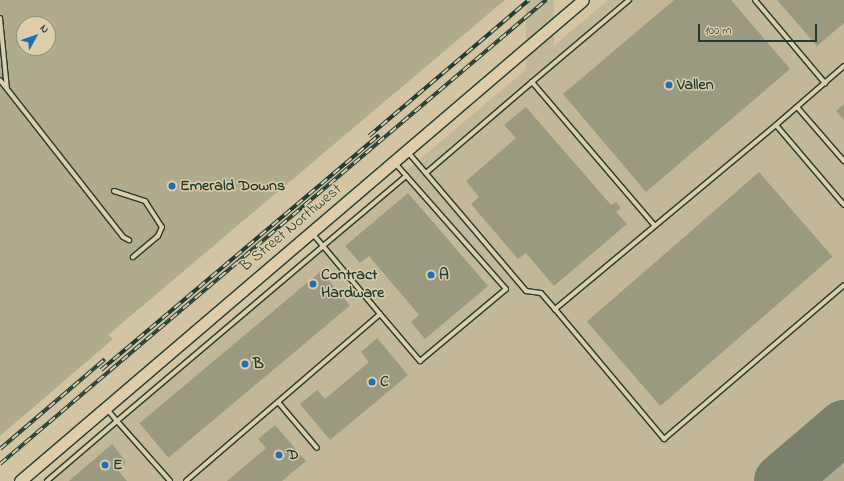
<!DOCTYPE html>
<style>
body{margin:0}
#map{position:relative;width:844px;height:481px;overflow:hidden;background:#d3c4a3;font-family:"Indie Flower",sans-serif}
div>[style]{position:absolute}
.built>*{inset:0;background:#c2b798;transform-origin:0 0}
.green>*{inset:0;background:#b1ab8e}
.runway>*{height:54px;margin:-27px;padding:0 27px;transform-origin:27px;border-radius:27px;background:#79806c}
.building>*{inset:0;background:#9b9a80;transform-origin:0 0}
.roads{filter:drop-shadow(1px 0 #1f3d34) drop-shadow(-1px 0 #1f3d34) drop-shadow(0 1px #1f3d34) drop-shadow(0 -1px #1f3d34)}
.lane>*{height:4px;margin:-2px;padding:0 2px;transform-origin:2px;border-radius:2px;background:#decdaa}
.secondary>*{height:11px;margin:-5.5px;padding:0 5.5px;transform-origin:5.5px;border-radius:5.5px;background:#decdaa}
.rail>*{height:4px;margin-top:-2px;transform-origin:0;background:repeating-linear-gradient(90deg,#decdaa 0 8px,#1f3d34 0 16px);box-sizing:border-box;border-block:1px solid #1f3d34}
.dots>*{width:11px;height:11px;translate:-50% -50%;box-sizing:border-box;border:2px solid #decdaa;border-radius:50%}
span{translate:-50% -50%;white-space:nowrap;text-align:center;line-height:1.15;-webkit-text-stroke:3px #decdaa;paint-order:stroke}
.poi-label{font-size:16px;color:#1f3d34;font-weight:700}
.left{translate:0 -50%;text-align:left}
.street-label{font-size:16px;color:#1f3d34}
.north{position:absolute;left:16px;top:16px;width:40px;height:40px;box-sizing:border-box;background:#decdaa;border:1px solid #92937b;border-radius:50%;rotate:50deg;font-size:11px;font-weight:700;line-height:16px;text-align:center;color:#1f3d34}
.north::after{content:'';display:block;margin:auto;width:14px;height:18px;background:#1f6fb2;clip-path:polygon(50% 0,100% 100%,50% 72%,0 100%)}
.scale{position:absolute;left:698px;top:24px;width:119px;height:18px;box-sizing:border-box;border:2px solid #1f3d34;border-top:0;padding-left:5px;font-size:12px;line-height:14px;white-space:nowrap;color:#1f3d34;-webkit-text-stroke:3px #decdaa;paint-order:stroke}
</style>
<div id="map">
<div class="built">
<div style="left:526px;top:0;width:28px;height:690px"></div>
<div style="clip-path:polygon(608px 0,844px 0,844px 481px,40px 481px)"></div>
</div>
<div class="green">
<div style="clip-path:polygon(evenodd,0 0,505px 0,108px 335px,113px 339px,0 436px,0 0,24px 24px,48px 24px,48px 48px,24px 48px,24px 24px)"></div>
<div style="clip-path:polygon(844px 448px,844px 481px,805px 481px,828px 461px)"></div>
</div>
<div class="runway">
<div style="left:781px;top:481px;width:83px;rotate:-40.6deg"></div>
</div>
<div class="building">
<div style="clip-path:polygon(674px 0,731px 0,790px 69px,646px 192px,563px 94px)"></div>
<div style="clip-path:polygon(777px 0,844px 0,844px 23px,817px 46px)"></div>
<div style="clip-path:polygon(844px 104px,844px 120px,836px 111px)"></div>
<div style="clip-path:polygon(526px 107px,611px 205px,616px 202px,621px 208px,616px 212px,627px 224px,554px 286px,526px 253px,518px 259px,471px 204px,479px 197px,466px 181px,516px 138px,504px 125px)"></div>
<div style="left:759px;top:172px;width:112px;height:228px;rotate:49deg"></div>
<div style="clip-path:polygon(408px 193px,488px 286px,425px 339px,411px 322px,419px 315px,369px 256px,360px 263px,345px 246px)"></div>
<div style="left:321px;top:271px;width:45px;height:237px;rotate:50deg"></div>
<div style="clip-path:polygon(377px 338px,408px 375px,330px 440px,300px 404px,317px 390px,325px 399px,369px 362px,361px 352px)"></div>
<div style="clip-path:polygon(275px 425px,306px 461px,282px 481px,227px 481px,266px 448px,258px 439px)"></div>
<div style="clip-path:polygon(112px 444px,126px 462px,117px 469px,127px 481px,69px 481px)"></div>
</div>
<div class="roads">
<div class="lane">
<div style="left:755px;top:0;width:109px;rotate:49.9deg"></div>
<div style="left:0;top:18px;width:71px;rotate:84.4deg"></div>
<div style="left:844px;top:66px;width:90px;rotate:139.1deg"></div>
<div style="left:776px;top:125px;width:105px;rotate:49.6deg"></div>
<div style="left:0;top:80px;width:199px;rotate:51.9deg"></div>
<div style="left:123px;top:237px;width:7px;rotate:27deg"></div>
<div style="left:532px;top:82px;width:127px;rotate:-40.2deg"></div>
<div style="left:797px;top:107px;width:72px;rotate:49deg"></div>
<div style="left:776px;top:125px;width:288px;rotate:140.2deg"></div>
<div style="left:555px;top:309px;width:170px;rotate:50deg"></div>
<div style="left:664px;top:439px;width:237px;rotate:-40.5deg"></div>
<div style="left:407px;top:151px;width:184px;rotate:49.6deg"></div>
<div style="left:526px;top:291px;width:15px;rotate:8deg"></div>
<div style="left:541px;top:293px;width:21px;rotate:49deg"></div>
<div style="left:426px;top:173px;width:140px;rotate:-40.6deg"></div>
<div style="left:532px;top:82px;width:189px;rotate:49.5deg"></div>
<div style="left:114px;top:191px;width:33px;rotate:18deg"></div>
<div style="left:145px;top:201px;width:31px;rotate:57deg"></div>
<div style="left:162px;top:227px;width:10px;rotate:114deg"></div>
<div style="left:158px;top:236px;width:33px;rotate:140deg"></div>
<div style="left:312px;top:233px;width:17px;rotate:50deg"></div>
<div style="left:323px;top:246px;width:109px;rotate:-40.1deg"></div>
<div style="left:278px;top:402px;width:60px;rotate:49.7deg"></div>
<div style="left:106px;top:408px;width:17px;rotate:50deg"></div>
<div style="left:117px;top:421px;width:270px;rotate:-40.3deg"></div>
<div style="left:323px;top:246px;width:89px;rotate:50deg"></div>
<div style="left:47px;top:481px;width:92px;rotate:-40.6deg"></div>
<div style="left:117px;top:421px;width:80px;rotate:48.5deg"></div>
<div style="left:186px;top:481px;width:256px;rotate:-40.7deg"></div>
<div style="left:380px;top:314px;width:62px;rotate:49.6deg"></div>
<div style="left:420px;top:361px;width:112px;rotate:-39.9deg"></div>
<div style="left:506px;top:289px;width:169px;rotate:-131.4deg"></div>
</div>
<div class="secondary">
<div style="left:20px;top:481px;width:740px;rotate:-40.51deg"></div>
</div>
</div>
<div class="rail">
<div style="left:369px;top:136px;width:210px;rotate:-40.4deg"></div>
<div style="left:101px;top:370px;width:364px;rotate:-40.2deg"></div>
<div style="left:0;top:449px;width:138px;rotate:-40.6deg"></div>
<div style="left:0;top:464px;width:717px;rotate:-40.36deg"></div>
</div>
<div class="dots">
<div style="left:669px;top:85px;background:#1f6fb2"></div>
<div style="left:172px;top:186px;background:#1f6fb2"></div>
<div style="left:431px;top:275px;background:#1f6fb2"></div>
<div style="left:313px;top:284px;background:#1f6fb2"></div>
<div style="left:245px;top:364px;background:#1f6fb2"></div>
<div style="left:372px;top:382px;background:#1f6fb2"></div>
<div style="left:279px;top:455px;background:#1f6fb2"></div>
<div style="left:105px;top:465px;background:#1f6fb2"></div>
</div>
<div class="poi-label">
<span class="left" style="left:677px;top:85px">Vallen</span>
<span class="left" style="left:180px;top:186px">Emerald Downs</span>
<span class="left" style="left:321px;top:284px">Contract<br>Hardware</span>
<span class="left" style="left:439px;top:275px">A</span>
<span class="left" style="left:253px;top:364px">B</span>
<span class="left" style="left:380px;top:382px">C</span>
<span class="left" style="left:287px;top:455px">D</span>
<span class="left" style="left:113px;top:465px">E</span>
</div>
<div class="street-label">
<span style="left:291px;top:228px;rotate:-40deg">B Street Northwest</span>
</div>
<div class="north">N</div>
<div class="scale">100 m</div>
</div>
